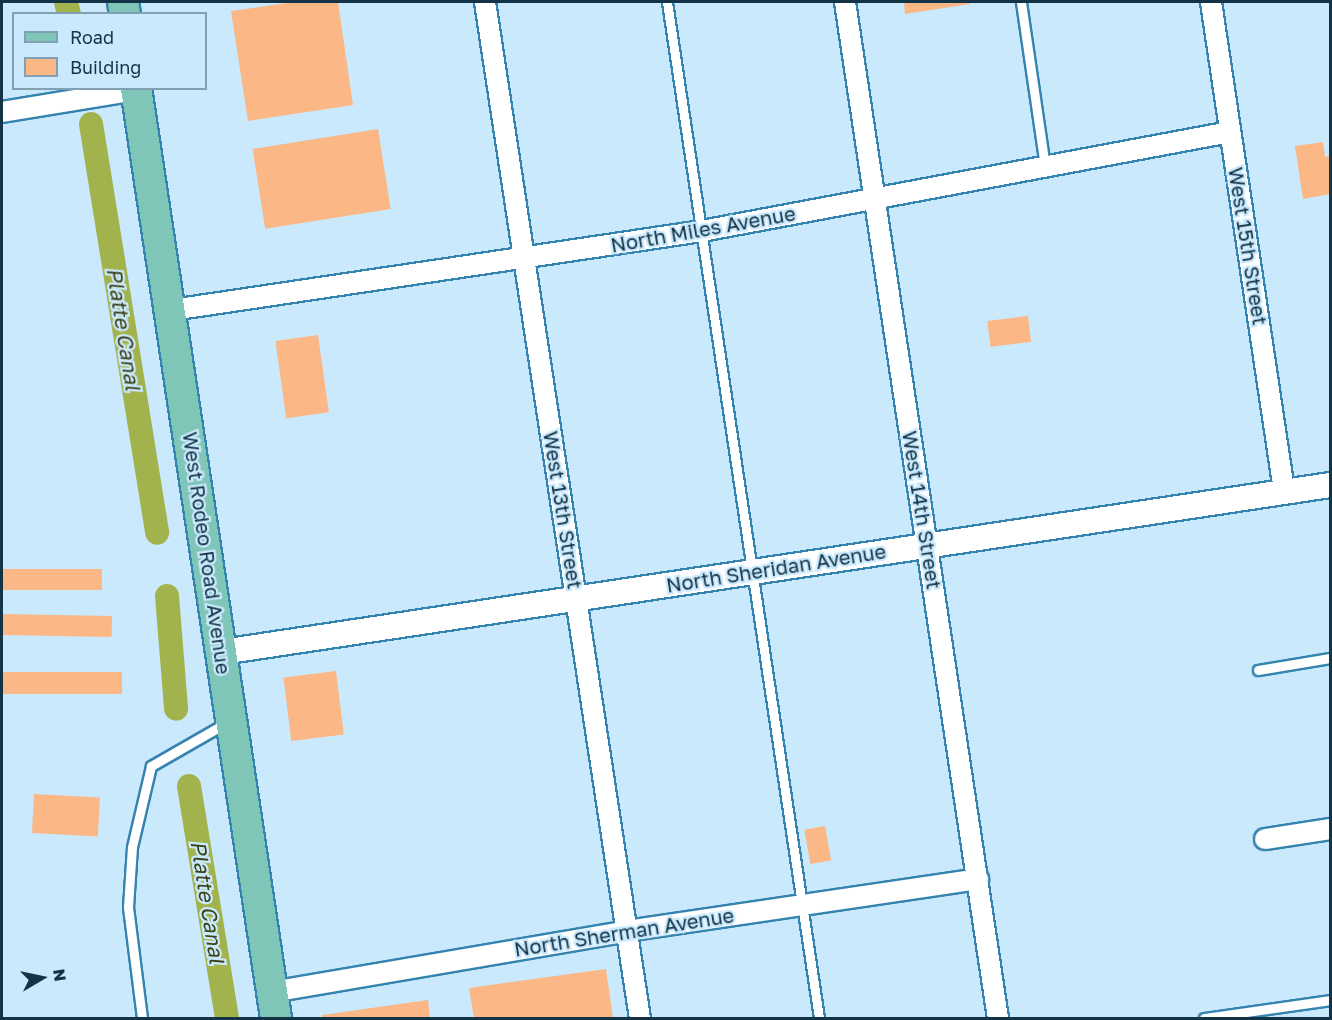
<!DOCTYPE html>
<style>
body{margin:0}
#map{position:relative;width:1332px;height:1020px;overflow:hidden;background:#cbe9fc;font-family:"Golos Text",sans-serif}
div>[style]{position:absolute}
.canal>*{height:24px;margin:-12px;padding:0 12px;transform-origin:12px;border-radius:12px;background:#a2b24c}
.building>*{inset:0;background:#fbb786;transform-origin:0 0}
.roads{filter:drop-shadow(2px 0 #3583af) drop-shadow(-2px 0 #3583af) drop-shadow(0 2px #3583af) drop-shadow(0 -2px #3583af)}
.service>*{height:9px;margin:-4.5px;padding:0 4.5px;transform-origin:4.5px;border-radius:4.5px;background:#fff}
.minor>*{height:20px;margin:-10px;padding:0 10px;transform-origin:10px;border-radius:10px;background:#fff}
.tertiary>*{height:24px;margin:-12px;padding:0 12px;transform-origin:12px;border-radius:12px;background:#fff}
.primary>*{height:30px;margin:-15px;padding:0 15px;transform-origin:15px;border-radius:15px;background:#7fc5b8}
span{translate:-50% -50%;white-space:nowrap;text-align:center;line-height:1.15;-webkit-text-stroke:4.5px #cbe9fc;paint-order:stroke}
.street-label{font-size:20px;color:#133346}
.water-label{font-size:21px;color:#3c4218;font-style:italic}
.frame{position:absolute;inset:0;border:3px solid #133346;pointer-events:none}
.legend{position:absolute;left:12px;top:12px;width:195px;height:78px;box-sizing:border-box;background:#cbe9fc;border:2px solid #81a0b3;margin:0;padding:8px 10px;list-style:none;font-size:18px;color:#133346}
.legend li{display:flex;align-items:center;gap:12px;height:30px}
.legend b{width:30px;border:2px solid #81a0b3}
.north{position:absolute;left:12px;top:948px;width:60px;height:60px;-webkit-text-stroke:4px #cbe9fc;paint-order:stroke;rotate:81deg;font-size:16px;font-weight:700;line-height:24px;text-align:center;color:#133346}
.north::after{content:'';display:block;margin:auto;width:21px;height:27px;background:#133346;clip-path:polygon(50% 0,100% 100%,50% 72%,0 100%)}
</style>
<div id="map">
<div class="canal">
<div style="left:66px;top:2px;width:12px;rotate:76deg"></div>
<div style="left:91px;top:124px;width:414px;rotate:80.8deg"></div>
<div style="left:167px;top:596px;width:113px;rotate:85.4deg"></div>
<div style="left:189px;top:786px;width:235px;rotate:80.7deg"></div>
</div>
<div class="building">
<div style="clip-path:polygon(294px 2px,338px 2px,353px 105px,248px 121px,231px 11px)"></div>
<div style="clip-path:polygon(904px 2px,969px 2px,970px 4px,905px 14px)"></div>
<div style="left:378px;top:129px;width:81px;height:127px;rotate:81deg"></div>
<div style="clip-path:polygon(1323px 142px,1325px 157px,1330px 156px,1330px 194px,1303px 199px,1295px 146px)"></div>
<div style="left:1028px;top:316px;width:26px;height:41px;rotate:83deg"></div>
<div style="left:318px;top:335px;width:78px;height:43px;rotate:82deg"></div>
<div style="left:2px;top:569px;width:100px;height:21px"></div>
<div style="left:2px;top:614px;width:110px;height:21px;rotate:1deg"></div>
<div style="left:336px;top:671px;width:64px;height:53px;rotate:83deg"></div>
<div style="left:2px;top:672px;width:120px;height:22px"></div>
<div style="left:34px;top:794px;width:66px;height:39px;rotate:3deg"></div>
<div style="left:825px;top:826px;width:35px;height:21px;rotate:80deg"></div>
<div style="clip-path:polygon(606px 969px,613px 1018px,474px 1018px,469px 988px)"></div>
<div style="clip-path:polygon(428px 1000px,430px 1018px,322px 1018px,322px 1015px)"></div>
</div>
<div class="roads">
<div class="service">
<div style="left:667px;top:2px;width:1027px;rotate:81.49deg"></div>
<div style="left:1021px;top:2px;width:167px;rotate:81.7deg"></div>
<div style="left:1258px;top:670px;width:73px;rotate:-9.5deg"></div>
<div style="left:142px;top:1018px;width:112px;rotate:-97.2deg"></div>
<div style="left:128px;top:907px;width:60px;rotate:-86.2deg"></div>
<div style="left:132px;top:847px;width:83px;rotate:-76.8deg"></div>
<div style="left:151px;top:766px;width:86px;rotate:-29.8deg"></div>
<div style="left:1204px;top:1018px;width:127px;rotate:-8.1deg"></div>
</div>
<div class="minor">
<div style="left:485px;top:2px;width:1028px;rotate:81.33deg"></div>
<div style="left:845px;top:2px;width:1027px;rotate:81.44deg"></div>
<div style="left:1211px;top:2px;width:494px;rotate:81.5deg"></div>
<div style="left:2px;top:112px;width:136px;rotate:-9.3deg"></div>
<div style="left:172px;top:310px;width:536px;rotate:-8.48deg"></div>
<div style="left:702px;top:231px;width:537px;rotate:-10.62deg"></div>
<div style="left:1265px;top:839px;width:66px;rotate:-8.7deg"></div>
<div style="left:272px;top:992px;width:360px;rotate:-9.7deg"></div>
<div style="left:627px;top:931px;width:355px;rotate:-8.4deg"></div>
</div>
<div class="tertiary">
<div style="left:222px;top:652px;width:1121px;rotate:-8.57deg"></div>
</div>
<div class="primary">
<div style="left:123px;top:2px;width:12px;rotate:81deg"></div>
<div style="left:136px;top:88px;width:940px;rotate:81.44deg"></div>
</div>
</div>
<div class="street-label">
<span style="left:703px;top:229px;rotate:-10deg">North Miles Avenue</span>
<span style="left:1248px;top:246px;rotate:81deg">West 15th Street</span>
<span style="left:563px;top:510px;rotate:81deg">West 13th Street</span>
<span style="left:922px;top:510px;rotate:81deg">West 14th Street</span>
<span style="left:207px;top:553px;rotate:82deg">West Rodeo Road Avenue</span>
<span style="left:776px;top:568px;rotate:-9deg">North Sheridan Avenue</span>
<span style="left:624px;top:932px;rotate:-9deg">North Sherman Avenue</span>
</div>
<div class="water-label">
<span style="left:124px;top:329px;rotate:81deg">Platte Canal</span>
<span style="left:208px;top:902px;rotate:81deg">Platte Canal</span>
</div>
<div class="frame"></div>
<ul class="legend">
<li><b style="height:8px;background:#7fc5b8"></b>Road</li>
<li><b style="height:16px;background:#fbb786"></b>Building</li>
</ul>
<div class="north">N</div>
</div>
